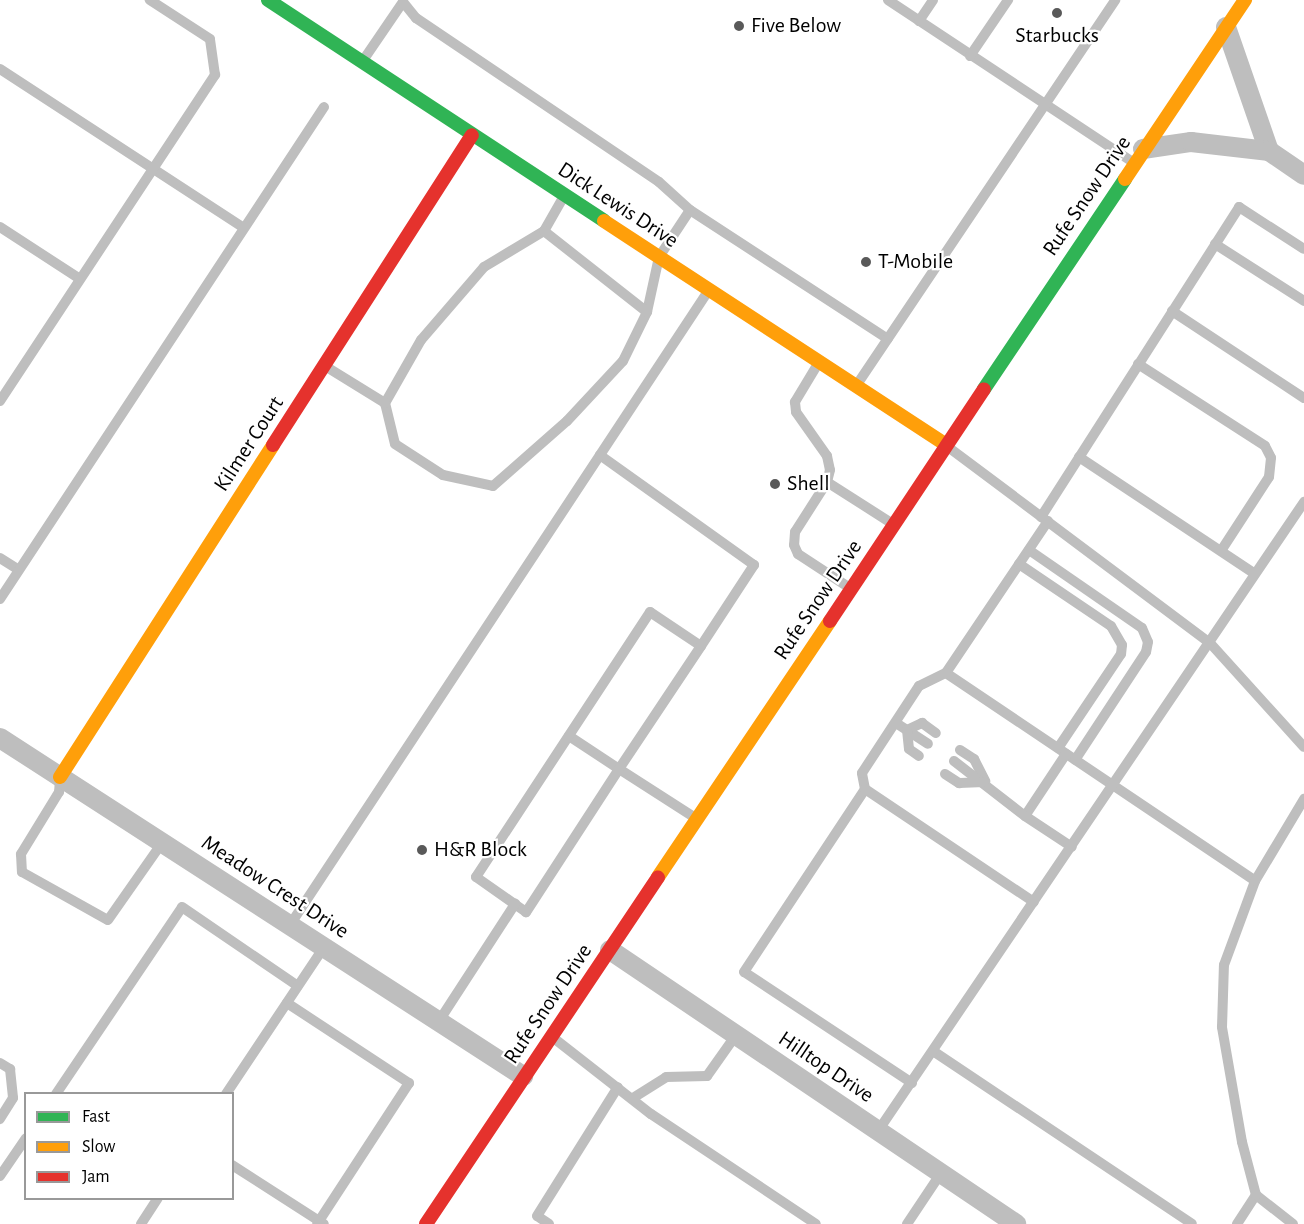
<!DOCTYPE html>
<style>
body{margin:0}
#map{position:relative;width:1304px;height:1224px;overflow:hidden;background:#fff;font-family:"Alegreya Sans",sans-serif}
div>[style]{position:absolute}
.lane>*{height:10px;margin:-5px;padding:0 5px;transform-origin:5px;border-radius:5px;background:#bebebe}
.street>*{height:20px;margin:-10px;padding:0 10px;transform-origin:10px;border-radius:10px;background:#bebebe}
.fast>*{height:14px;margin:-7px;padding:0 7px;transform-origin:7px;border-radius:7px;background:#30b455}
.slow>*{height:14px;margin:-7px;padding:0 7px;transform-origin:7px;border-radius:7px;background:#ff9f0a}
.jam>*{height:14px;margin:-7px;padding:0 7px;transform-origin:7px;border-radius:7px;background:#e5322d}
.dots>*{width:16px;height:16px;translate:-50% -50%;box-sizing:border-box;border:3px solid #fff;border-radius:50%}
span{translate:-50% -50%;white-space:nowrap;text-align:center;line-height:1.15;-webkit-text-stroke:4.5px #fff;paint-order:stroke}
.poi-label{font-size:22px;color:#000}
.left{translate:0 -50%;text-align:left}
.street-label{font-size:22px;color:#000}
.legend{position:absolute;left:24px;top:1092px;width:210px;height:108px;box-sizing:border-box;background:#fff;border:2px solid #999;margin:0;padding:8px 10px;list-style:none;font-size:18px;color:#000}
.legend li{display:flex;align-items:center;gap:12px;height:30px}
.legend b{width:30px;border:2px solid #999}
</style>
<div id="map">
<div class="lane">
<div style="left:888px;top:0;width:295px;rotate:33.5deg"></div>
<div style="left:919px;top:21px;width:25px;rotate:-56deg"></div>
<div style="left:970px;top:56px;width:68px;rotate:-55.8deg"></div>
<div style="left:362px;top:62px;width:73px;rotate:-55.7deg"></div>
<div style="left:403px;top:2px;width:21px;rotate:51deg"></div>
<div style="left:416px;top:18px;width:293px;rotate:34deg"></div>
<div style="left:659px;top:182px;width:42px;rotate:42.1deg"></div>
<div style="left:0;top:69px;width:291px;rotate:33.1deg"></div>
<div style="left:564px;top:196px;width:40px;rotate:119.7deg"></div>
<div style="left:544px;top:231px;width:70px;rotate:149deg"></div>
<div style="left:484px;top:267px;width:96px;rotate:130.8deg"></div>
<div style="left:421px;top:340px;width:73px;rotate:119.7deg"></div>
<div style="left:385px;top:403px;width:42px;rotate:76.3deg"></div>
<div style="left:395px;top:444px;width:57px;rotate:32.9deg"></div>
<div style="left:443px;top:475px;width:51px;rotate:12.4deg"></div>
<div style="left:493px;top:486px;width:98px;rotate:-41.3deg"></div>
<div style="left:567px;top:421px;width:82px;rotate:-47deg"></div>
<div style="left:623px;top:361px;width:55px;rotate:-63.9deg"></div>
<div style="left:647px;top:312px;width:56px;rotate:-77.7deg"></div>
<div style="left:659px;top:257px;width:56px;rotate:-56.6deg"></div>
<div style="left:690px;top:210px;width:236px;rotate:33.1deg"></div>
<div style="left:0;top:227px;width:95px;rotate:33deg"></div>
<div style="left:544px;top:231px;width:131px;rotate:38.2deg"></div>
<div style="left:1215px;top:244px;width:106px;rotate:32.6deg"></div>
<div style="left:1172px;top:311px;width:158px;rotate:33.4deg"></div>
<div style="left:819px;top:362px;width:47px;rotate:121deg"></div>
<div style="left:795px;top:402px;width:10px;rotate:84deg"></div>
<div style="left:796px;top:412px;width:54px;rotate:54.8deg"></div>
<div style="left:827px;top:456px;width:14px;rotate:78deg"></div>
<div style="left:830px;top:470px;width:12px;rotate:104deg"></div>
<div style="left:827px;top:482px;width:59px;rotate:122.6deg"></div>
<div style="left:795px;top:532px;width:13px;rotate:94deg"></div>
<div style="left:794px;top:545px;width:10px;rotate:66deg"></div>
<div style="left:798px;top:554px;width:62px;rotate:33.2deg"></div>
<div style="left:1138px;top:364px;width:151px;rotate:32.8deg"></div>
<div style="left:1265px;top:446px;width:13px;rotate:63deg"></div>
<div style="left:1271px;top:458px;width:19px;rotate:96deg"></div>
<div style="left:1269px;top:477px;width:88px;rotate:123deg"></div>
<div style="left:325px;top:366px;width:70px;rotate:31.7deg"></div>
<div style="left:856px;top:386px;width:465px;rotate:-56.1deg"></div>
<div style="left:0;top:401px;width:391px;rotate:-56.6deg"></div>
<div style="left:215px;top:75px;width:36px;rotate:-98deg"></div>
<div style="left:210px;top:39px;width:72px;rotate:-147deg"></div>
<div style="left:948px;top:447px;width:327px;rotate:36.8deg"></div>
<div style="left:1210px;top:643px;width:140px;rotate:47.9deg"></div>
<div style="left:1079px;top:457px;width:211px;rotate:33.6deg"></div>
<div style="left:827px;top:482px;width:78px;rotate:32.5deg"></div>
<div style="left:1041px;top:517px;width:368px;rotate:-57.4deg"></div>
<div style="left:1239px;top:207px;width:77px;rotate:32.9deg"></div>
<div style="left:1048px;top:521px;width:183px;rotate:123.9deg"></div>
<div style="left:946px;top:673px;width:372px;rotate:33.9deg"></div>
<div style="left:1029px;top:550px;width:137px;rotate:34.6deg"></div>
<div style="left:1142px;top:628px;width:15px;rotate:67deg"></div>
<div style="left:1148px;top:642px;width:10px;rotate:101deg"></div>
<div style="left:1146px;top:652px;width:129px;rotate:123.3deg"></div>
<div style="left:0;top:558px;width:22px;rotate:32deg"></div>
<div style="left:1019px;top:564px;width:111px;rotate:34deg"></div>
<div style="left:1111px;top:626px;width:22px;rotate:60deg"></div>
<div style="left:1122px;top:645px;width:9px;rotate:96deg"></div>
<div style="left:1121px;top:654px;width:113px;rotate:123.8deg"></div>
<div style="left:0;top:599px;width:589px;rotate:-56.63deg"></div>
<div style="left:896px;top:723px;width:38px;rotate:33deg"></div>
<div style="left:907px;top:730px;width:17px;rotate:-25deg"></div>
<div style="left:922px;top:723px;width:17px;rotate:36deg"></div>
<div style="left:907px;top:730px;width:19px;rotate:84deg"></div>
<div style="left:909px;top:749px;width:12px;rotate:35deg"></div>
<div style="left:569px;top:736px;width:60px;rotate:33.4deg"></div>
<div style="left:619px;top:769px;width:148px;rotate:-56.3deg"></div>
<div style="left:960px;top:750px;width:17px;rotate:33deg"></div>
<div style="left:974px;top:759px;width:25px;rotate:63deg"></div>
<div style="left:1066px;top:754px;width:74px;rotate:123.5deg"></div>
<div style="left:1025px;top:816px;width:56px;rotate:33.4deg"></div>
<div style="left:954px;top:761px;width:90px;rotate:37.8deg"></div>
<div style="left:945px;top:774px;width:17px;rotate:33deg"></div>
<div style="left:959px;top:783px;width:25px;rotate:-2deg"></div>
<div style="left:60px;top:779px;width:13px;rotate:94deg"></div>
<div style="left:59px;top:792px;width:73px;rotate:121.5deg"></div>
<div style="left:21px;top:854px;width:18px;rotate:87deg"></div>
<div style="left:22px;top:872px;width:98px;rotate:29.2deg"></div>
<div style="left:108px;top:920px;width:94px;rotate:-55deg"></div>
<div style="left:865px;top:789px;width:16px;rotate:-101deg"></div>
<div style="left:862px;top:773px;width:104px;rotate:-56.8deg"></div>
<div style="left:919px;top:686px;width:30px;rotate:-26deg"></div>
<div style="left:697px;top:819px;width:93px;rotate:-147.3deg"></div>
<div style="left:619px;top:769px;width:171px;rotate:123deg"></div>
<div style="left:526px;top:912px;width:61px;rotate:-145deg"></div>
<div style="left:476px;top:877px;width:317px;rotate:-56.7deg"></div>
<div style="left:650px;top:612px;width:61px;rotate:33.7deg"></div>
<div style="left:701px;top:646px;width:97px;rotate:-56.8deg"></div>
<div style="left:754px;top:565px;width:189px;rotate:-144.5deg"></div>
<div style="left:600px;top:455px;width:198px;rotate:-56.6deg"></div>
<div style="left:290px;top:925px;width:563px;rotate:-56.59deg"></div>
<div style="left:287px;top:1003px;width:146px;rotate:33.3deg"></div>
<div style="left:409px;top:1083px;width:168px;rotate:123.1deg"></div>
<div style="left:439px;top:1021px;width:140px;rotate:-57deg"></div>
<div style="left:551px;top:1036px;width:127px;rotate:38deg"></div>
<div style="left:651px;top:1114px;width:198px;rotate:33.7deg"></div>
<div style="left:933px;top:1051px;width:311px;rotate:33.7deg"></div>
<div style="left:0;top:1063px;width:12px;rotate:31deg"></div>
<div style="left:10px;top:1069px;width:29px;rotate:84deg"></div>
<div style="left:13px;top:1098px;width:25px;rotate:122deg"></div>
<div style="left:912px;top:1083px;width:201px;rotate:-146.5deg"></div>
<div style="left:744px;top:972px;width:219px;rotate:-56.5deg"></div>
<div style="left:865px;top:789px;width:203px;rotate:33.8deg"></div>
<div style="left:56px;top:1094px;width:225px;rotate:-56deg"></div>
<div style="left:182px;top:907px;width:140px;rotate:34.3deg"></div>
<div style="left:226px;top:1094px;width:177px;rotate:-56.3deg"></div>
<div style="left:633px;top:1098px;width:39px;rotate:-32deg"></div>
<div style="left:666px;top:1077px;width:41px;rotate:-1.4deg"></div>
<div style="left:707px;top:1076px;width:50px;rotate:-54.7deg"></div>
<div style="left:878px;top:1131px;width:760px;rotate:-55.89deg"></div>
<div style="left:232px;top:1165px;width:109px;rotate:32.7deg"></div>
<div style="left:0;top:1176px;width:46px;rotate:-55.6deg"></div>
<div style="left:141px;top:1224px;width:31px;rotate:-57deg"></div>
<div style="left:549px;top:1224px;width:14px;rotate:-146deg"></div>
<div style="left:537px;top:1216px;width:152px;rotate:-57.9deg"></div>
<div style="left:907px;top:1224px;width:61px;rotate:-56.3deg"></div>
<div style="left:1237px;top:1224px;width:35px;rotate:-57deg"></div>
<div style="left:1293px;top:1224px;width:47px;rotate:-141.9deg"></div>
<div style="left:1256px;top:1195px;width:55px;rotate:-104.8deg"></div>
<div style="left:1242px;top:1142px;width:117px;rotate:-99.9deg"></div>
<div style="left:1222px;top:1027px;width:62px;rotate:-88.2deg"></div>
<div style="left:1224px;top:965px;width:90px;rotate:-69.7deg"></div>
<div style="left:1255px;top:881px;width:96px;rotate:-59.1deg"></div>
</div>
<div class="street">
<div style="left:1226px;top:27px;width:131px;rotate:70.9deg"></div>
<div style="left:1143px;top:149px;width:49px;rotate:-8.3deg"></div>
<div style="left:1191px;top:142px;width:79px;rotate:6.6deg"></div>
<div style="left:1269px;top:151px;width:42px;rotate:34.4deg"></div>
<div style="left:0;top:738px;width:623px;rotate:32.87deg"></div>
<div style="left:610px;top:950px;width:490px;rotate:34deg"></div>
</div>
<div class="fast">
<div style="left:268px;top:0;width:402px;rotate:33.3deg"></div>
<div style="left:984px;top:389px;width:253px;rotate:-56.1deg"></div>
</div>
<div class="slow">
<div style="left:1125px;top:179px;width:216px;rotate:-56.2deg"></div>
<div style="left:604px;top:221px;width:409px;rotate:33.2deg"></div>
<div style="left:60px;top:777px;width:394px;rotate:-57.3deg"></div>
<div style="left:658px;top:877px;width:308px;rotate:-56.1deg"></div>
</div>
<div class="jam">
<div style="left:273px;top:445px;width:368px;rotate:-57.3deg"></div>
<div style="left:830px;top:621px;width:278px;rotate:-56.4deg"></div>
<div style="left:426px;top:1224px;width:417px;rotate:-56.2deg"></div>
</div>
<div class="dots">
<div style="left:1057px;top:13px;background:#595959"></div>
<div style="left:739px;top:26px;background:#595959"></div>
<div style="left:866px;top:262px;background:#595959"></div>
<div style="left:775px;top:484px;background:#595959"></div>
<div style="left:422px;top:850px;background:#595959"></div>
</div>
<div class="poi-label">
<span class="left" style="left:751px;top:26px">Five Below</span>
<span style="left:1057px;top:36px">Starbucks</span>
<span class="left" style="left:878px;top:262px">T-Mobile</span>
<span class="left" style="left:787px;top:484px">Shell</span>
<span class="left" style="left:434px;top:850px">H&amp;R Block</span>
</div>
<div class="street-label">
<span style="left:1087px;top:196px;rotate:-56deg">Rufe Snow Drive</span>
<span style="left:618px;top:205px;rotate:33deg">Dick Lewis Drive</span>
<span style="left:249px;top:444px;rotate:-57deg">Kilmer Court</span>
<span style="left:818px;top:600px;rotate:-56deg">Rufe Snow Drive</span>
<span style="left:275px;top:887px;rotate:33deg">Meadow Crest Drive</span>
<span style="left:548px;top:1004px;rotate:-56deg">Rufe Snow Drive</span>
<span style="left:826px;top:1067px;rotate:34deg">Hilltop Drive</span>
</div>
<ul class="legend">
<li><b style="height:8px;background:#30b455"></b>Fast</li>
<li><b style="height:8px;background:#ff9f0a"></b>Slow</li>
<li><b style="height:8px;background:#e5322d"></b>Jam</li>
</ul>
</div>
